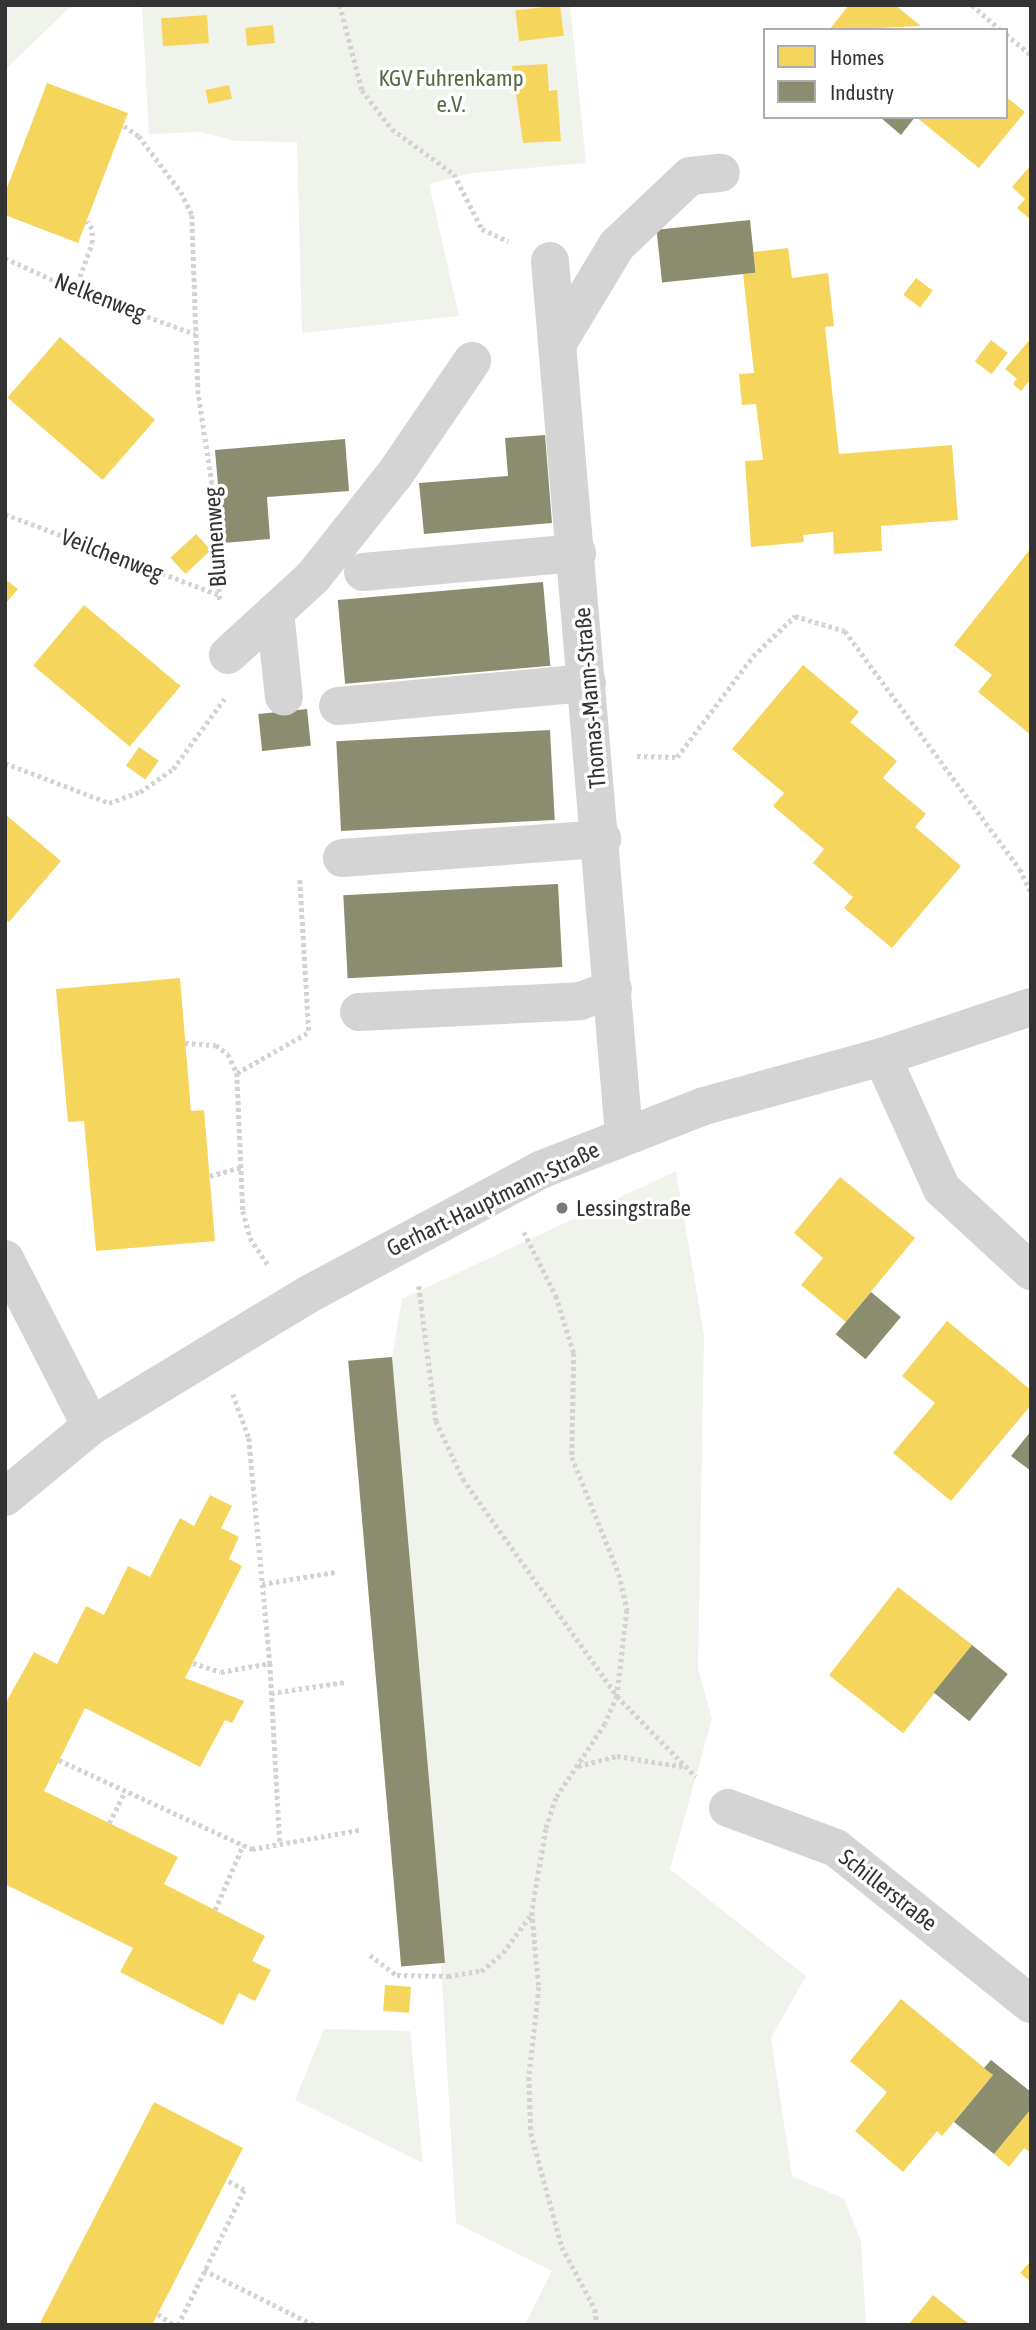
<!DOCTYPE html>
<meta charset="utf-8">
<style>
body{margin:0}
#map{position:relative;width:1036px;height:2330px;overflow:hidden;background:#fff;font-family:"Asap Condensed",sans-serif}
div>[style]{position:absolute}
.green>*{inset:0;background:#f0f2ec}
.homes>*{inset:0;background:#f6d55c;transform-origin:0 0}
.industry>*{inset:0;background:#8c8c6e;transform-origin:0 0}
.path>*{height:4.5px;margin-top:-2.25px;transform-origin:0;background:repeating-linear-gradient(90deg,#d3d3d3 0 3.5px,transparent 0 7px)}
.minor>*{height:38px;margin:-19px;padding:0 19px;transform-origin:19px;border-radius:19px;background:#d4d4d4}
.dots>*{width:19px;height:19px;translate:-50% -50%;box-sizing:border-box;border:4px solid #fff;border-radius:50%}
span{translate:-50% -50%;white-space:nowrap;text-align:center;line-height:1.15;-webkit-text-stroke:7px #fff;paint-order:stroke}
.park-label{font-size:23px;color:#586a44}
.street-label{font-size:23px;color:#333}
.poi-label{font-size:23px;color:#333}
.left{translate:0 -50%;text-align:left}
.frame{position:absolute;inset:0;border:7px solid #333;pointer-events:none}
.legend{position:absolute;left:763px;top:28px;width:245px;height:91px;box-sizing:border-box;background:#fff;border:2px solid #adadad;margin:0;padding:9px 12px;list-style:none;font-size:21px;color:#333}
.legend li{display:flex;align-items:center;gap:14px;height:35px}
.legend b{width:35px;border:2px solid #adadad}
</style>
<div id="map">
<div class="green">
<div style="clip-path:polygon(5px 5px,78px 5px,69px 8px,5px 70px)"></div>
<div style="clip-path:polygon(142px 5px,570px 5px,586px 163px,472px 173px,429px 184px,459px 316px,302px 333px,297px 142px,236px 141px,200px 132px,149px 134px)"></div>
<div style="clip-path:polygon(676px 1171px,704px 1335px,698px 1668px,712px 1719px,670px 1869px,806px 1976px,771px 2038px,792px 2176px,844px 2199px,861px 2241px,866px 2325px,525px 2325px,552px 2271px,456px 2223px,441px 1963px,392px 1357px,402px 1299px)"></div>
<div style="clip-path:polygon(324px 2029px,410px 2031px,423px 2163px,295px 2100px)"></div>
</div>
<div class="homes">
<div style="left:560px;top:5px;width:31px;height:45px;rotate:83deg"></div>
<div style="clip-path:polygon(849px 5px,895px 5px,921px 26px,829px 30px)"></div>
<div style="left:207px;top:15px;width:28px;height:46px;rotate:86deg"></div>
<div style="left:273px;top:25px;width:18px;height:28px;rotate:84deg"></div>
<div style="clip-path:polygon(547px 64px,549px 91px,557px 90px,561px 141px,523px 143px,512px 66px)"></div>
<div style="clip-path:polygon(47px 83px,128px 113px,78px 243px,5px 215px,5px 193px)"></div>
<div style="left:229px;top:85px;width:14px;height:24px;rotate:78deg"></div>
<div style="clip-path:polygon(1006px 97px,1025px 112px,979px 168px,916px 117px,1006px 117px)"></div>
<div style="clip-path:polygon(1031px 165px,1031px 220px,1017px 208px,1025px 199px,1012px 187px)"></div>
<div style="clip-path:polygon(788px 248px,792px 278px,828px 273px,834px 326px,825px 327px,839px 454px,952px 445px,958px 520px,881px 526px,882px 551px,834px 554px,833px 532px,803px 535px,804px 542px,751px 547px,745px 461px,763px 460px,756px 404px,742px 405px,739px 374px,754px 373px,743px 274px,756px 273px,753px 252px)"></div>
<div style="left:916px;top:278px;width:21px;height:21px;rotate:37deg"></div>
<div style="left:60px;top:337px;width:126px;height:80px;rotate:41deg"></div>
<div style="clip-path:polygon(1031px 338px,1031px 379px,1021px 391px,1013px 384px,1017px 379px,1005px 369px)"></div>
<div style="left:991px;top:340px;width:21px;height:27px;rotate:37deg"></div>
<div style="left:196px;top:534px;width:22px;height:35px;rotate:47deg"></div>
<div style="clip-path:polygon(1031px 548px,1031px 735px,978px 692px,992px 675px,954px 645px)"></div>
<div style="clip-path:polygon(5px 579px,18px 589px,5px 604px)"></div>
<div style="left:84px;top:605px;width:126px;height:79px;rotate:40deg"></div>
<div style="clip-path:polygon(803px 665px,859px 712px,850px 722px,897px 761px,883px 778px,926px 814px,915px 827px,961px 866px,892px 948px,844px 908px,853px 897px,813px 863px,824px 849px,773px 806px,784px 793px,732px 749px)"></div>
<div style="left:139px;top:747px;width:24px;height:23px;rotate:35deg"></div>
<div style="clip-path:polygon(5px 814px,61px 861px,9px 922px,5px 919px)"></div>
<div style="clip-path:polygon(180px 978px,191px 1111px,204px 1110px,215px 1241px,96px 1251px,84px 1121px,68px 1122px,56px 989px)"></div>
<div style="clip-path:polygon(840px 1177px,915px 1238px,846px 1322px,801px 1285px,823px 1258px,794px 1233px)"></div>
<div style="clip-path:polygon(947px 1321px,1031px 1390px,1031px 1405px,951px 1501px,893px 1453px,935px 1403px,902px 1376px)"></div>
<div style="clip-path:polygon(210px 1495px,232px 1506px,221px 1528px,239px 1537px,229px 1559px,242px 1566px,185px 1678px,244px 1701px,232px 1723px,225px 1720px,200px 1767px,85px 1708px,44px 1791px,178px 1857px,164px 1884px,265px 1936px,252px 1961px,271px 1970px,255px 2001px,239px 1993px,223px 2025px,120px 1972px,133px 1948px,5px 1884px,5px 1704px,34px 1652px,57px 1664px,86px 1606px,104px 1615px,128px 1566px,150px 1577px,180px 1518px,194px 1526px)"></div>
<div style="left:898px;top:1587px;width:94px;height:112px;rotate:38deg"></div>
<div style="left:385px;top:1985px;width:26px;height:26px;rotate:4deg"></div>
<div style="clip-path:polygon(901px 1999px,993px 2075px,942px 2136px,937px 2131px,903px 2172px,855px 2131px,887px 2092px,850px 2061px)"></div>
<div style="clip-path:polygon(154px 2102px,243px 2148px,152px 2325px,39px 2325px)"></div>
<div style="clip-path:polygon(1031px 2109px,1031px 2153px,1024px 2148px,1009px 2167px,994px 2154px)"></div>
<div style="clip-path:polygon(1031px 2261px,1031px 2282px,1020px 2273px)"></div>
<div style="clip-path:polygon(933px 2295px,970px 2325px,908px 2325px)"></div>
</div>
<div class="industry">
<div style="clip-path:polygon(880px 117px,915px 117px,901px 135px)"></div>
<div style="left:750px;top:220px;width:53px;height:94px;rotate:84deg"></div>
<div style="clip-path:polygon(545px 435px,552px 523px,424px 534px,419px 483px,508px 476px,505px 438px)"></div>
<div style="clip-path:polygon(345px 439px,349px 491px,267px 497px,270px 539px,223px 543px,215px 450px)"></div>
<div style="left:543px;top:582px;width:84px;height:206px;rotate:85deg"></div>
<div style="left:307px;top:709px;width:37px;height:49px;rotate:84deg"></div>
<div style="left:550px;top:730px;width:90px;height:214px;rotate:87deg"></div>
<div style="left:558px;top:884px;width:83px;height:215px;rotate:87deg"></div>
<div style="left:871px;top:1292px;width:39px;height:55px;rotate:40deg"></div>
<div style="left:392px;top:1357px;width:608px;height:44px;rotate:85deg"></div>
<div style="clip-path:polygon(1031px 1431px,1031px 1471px,1011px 1456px)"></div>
<div style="left:972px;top:1645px;width:46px;height:61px;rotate:39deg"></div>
<div style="clip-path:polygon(991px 2060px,1031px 2092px,1031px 2109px,994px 2154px,954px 2122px,993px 2075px,984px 2068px)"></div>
</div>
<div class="path">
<div style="left:340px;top:5px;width:88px;rotate:75.5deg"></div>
<div style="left:362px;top:90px;width:49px;rotate:52.4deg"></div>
<div style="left:392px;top:129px;width:77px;rotate:36deg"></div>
<div style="left:454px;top:174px;width:62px;rotate:63deg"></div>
<div style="left:482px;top:229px;width:29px;rotate:25deg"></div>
<div style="left:972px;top:5px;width:38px;rotate:41deg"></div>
<div style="left:1006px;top:34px;width:33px;rotate:40deg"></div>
<div style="left:124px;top:126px;width:18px;rotate:34deg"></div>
<div style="left:139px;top:136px;width:70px;rotate:53.1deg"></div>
<div style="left:181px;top:192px;width:25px;rotate:64deg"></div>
<div style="left:192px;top:215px;width:175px;rotate:88deg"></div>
<div style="left:198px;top:390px;width:95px;rotate:81.5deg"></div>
<div style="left:212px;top:484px;width:116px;rotate:86.1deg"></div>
<div style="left:5px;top:258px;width:77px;rotate:24.6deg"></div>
<div style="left:75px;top:290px;width:128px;rotate:20.1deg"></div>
<div style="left:75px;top:290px;width:50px;rotate:-70.1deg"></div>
<div style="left:92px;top:243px;width:14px;rotate:-90deg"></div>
<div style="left:92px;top:229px;width:9px;rotate:-126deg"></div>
<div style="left:5px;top:514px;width:229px;rotate:20.7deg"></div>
<div style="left:637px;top:756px;width:40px;rotate:1.4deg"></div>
<div style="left:677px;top:757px;width:126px;rotate:-53deg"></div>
<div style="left:753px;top:656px;width:58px;rotate:-43.6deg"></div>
<div style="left:795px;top:616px;width:52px;rotate:16.7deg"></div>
<div style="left:845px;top:631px;width:295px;rotate:53.7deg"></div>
<div style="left:1020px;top:869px;width:26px;rotate:65deg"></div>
<div style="left:5px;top:763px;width:111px;rotate:21deg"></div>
<div style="left:109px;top:803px;width:33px;rotate:-20deg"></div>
<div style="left:140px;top:792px;width:40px;rotate:-34.9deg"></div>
<div style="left:173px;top:769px;width:87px;rotate:-53.9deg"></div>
<div style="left:300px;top:880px;width:153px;rotate:86.6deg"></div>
<div style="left:185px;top:1043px;width:31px;rotate:4deg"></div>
<div style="left:216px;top:1045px;width:15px;rotate:37deg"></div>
<div style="left:228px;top:1054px;width:21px;rotate:65deg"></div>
<div style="left:237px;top:1073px;width:138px;rotate:87.5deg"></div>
<div style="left:243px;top:1211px;width:28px;rotate:75deg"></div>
<div style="left:250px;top:1238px;width:32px;rotate:56deg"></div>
<div style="left:237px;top:1073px;width:83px;rotate:-29.7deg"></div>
<div style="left:210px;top:1176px;width:32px;rotate:-16deg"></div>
<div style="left:524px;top:1232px;width:72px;rotate:63.4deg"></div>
<div style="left:556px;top:1296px;width:60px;rotate:72.5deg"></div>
<div style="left:574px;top:1353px;width:104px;rotate:91.1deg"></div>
<div style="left:572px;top:1457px;width:126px;rotate:68.1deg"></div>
<div style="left:619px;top:1574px;width:37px;rotate:77deg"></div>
<div style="left:627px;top:1610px;width:87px;rotate:96.6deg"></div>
<div style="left:617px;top:1696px;width:30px;rotate:113deg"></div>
<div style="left:605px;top:1724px;width:89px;rotate:123.5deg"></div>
<div style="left:556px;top:1798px;width:33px;rotate:108deg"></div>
<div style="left:546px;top:1829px;width:84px;rotate:99.6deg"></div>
<div style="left:532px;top:1912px;width:75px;rotate:84.7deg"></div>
<div style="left:539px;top:1987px;width:91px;rotate:96.3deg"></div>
<div style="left:529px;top:2077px;width:56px;rotate:88deg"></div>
<div style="left:531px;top:2133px;width:118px;rotate:74.8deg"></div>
<div style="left:562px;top:2247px;width:70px;rotate:62deg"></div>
<div style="left:595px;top:2309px;width:16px;rotate:83deg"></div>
<div style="left:419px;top:1286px;width:136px;rotate:82.8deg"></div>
<div style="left:436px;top:1421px;width:64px;rotate:65deg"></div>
<div style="left:463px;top:1479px;width:266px;rotate:54.6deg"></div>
<div style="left:617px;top:1696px;width:113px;rotate:45.7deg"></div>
<div style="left:233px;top:1394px;width:47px;rotate:70deg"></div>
<div style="left:249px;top:1438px;width:226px;rotate:84.7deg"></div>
<div style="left:270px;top:1663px;width:181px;rotate:86.8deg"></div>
<div style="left:262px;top:1584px;width:74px;rotate:-9.3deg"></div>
<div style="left:193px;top:1663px;width:29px;rotate:18deg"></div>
<div style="left:221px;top:1672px;width:50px;rotate:-10.4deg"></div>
<div style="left:271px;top:1693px;width:75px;rotate:-8.5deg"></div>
<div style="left:59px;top:1760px;width:213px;rotate:24.8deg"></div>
<div style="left:252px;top:1849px;width:109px;rotate:-10.1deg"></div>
<div style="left:578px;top:1766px;width:40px;rotate:-14.4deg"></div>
<div style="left:617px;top:1756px;width:70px;rotate:9.1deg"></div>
<div style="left:109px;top:1823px;width:35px;rotate:-63deg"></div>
<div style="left:215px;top:1910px;width:71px;rotate:-66.7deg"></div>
<div style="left:370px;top:1955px;width:34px;rotate:37deg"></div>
<div style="left:397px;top:1975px;width:51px;rotate:1.1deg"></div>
<div style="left:448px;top:1976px;width:33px;rotate:-9deg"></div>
<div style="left:481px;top:1971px;width:28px;rotate:-39deg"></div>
<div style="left:503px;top:1953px;width:49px;rotate:-54.1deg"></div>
<div style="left:204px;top:2270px;width:123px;rotate:26.6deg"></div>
<div style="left:158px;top:2314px;width:19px;rotate:35deg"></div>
<div style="left:178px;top:2325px;width:150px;rotate:-63.9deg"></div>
<div style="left:244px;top:2190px;width:21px;rotate:-151deg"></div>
</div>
<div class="minor">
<div style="left:550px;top:261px;width:877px;rotate:85.16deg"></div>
<div style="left:559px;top:341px;width:112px;rotate:-58.9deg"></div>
<div style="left:617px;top:245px;width:100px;rotate:-43.4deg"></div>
<div style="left:690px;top:176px;width:31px;rotate:-6deg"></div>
<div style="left:363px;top:572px;width:215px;rotate:-5.1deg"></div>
<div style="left:275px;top:612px;width:85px;rotate:84deg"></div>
<div style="left:228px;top:655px;width:115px;rotate:-42.5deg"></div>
<div style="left:313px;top:577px;width:132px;rotate:-51.5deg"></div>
<div style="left:395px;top:474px;width:137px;rotate:-55.7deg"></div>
<div style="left:338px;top:706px;width:250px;rotate:-5.3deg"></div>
<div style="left:342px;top:858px;width:261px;rotate:-4.2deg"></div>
<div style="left:359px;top:1012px;width:221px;rotate:-2.8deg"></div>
<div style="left:580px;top:1001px;width:35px;rotate:-20deg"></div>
<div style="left:882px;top:1057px;width:145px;rotate:65.6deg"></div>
<div style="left:942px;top:1189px;width:121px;rotate:42.7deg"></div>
<div style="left:5px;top:1259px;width:188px;rotate:62.8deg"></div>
<div style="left:5px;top:1497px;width:112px;rotate:-39.5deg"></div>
<div style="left:91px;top:1426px;width:255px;rotate:-31.2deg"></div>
<div style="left:309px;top:1294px;width:262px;rotate:-28.2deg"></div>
<div style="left:540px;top:1170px;width:176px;rotate:-21.3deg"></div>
<div style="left:704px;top:1106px;width:185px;rotate:-15.4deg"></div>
<div style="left:882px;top:1057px;width:157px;rotate:-18.6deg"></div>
<div style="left:728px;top:1808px;width:115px;rotate:20.3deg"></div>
<div style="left:836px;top:1848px;width:250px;rotate:38.7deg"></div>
</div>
<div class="dots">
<div style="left:562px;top:1208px;background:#7a7a7a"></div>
</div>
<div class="park-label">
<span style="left:451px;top:91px">KGV Fuhrenkamp<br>e.V.</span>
</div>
<div class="street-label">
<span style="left:100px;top:297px;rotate:21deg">Nelkenweg</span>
<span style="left:215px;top:537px;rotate:-94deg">Blumenweg</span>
<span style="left:112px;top:555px;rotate:21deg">Veilchenweg</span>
<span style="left:590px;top:698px;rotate:-95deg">Thomas-Mann-Straße</span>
<span style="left:493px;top:1199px;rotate:-26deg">Gerhart-Hauptmann-Straße</span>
<span style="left:888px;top:1890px;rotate:38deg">Schillerstraße</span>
</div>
<div class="poi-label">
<span class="left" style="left:576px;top:1208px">Lessingstraße</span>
</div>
<div class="frame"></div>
<ul class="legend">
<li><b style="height:19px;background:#f6d55c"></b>Homes</li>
<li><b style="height:19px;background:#8c8c6e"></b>Industry</li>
</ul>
</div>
